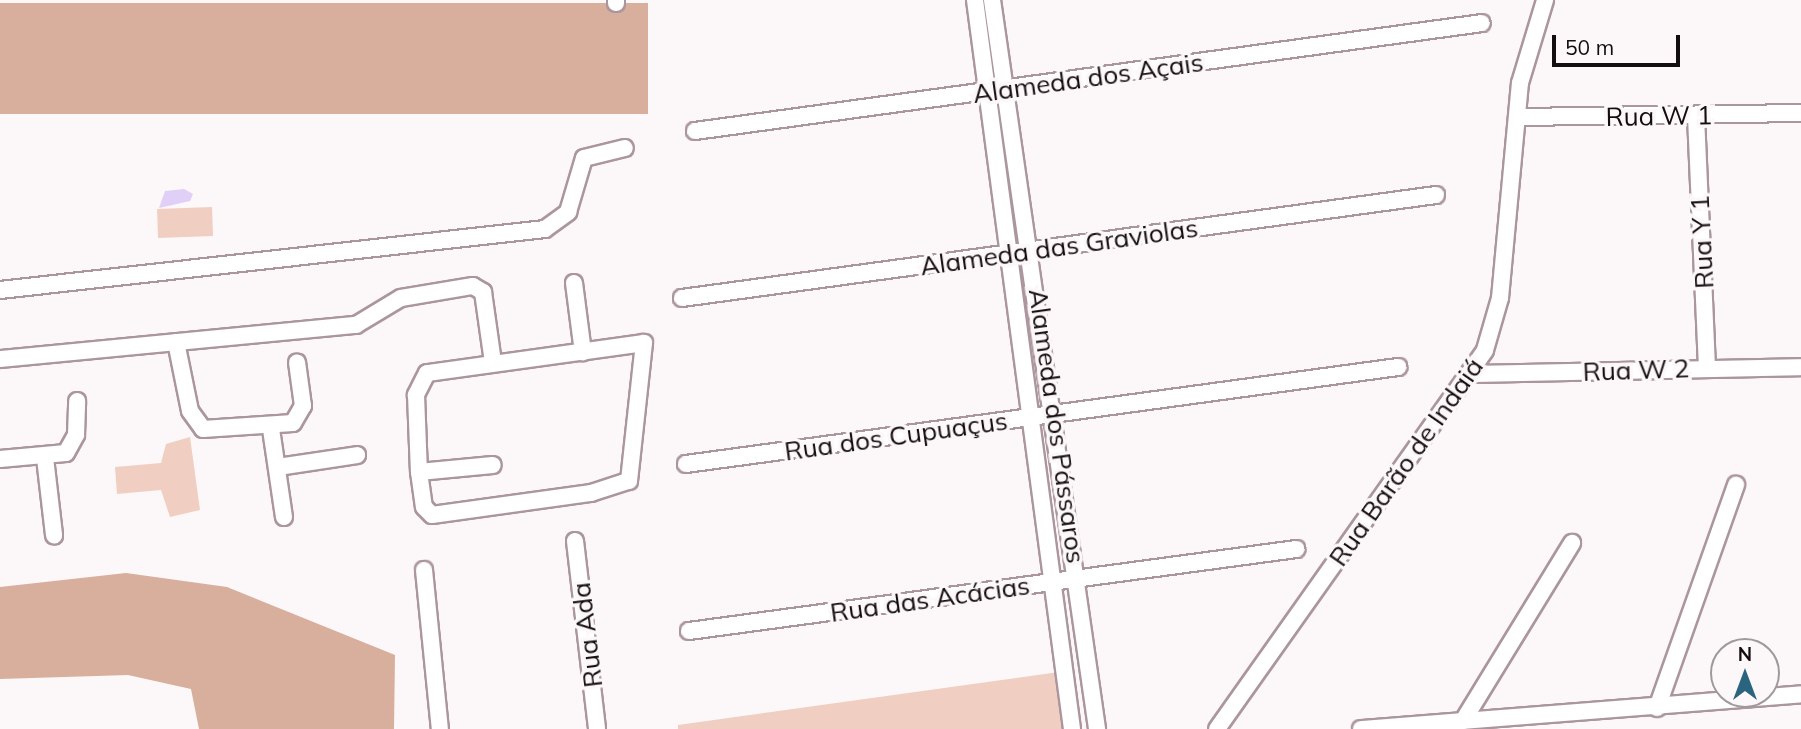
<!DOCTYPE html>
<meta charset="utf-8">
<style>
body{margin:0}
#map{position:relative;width:1801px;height:729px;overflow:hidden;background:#fcf7f9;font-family:Mulish,sans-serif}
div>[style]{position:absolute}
.green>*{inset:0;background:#f0cfc2;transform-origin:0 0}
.forest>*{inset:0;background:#d8ae9d;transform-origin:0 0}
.water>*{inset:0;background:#e0d0f7}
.roads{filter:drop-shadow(2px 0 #ac969e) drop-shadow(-2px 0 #ac969e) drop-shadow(0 2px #ac969e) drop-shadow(0 -2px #ac969e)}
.minor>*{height:16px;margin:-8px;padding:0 8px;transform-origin:8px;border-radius:8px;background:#fff}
span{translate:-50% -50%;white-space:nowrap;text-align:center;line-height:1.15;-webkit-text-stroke:7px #fcf7f9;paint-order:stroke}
.street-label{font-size:26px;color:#140d10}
.north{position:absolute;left:1710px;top:638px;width:70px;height:70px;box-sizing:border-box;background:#fcf7f9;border:2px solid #9f999c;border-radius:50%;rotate:0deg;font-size:19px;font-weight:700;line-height:28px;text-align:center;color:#140d10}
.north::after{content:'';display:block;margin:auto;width:24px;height:32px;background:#2b647e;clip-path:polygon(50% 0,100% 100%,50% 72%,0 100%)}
.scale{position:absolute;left:1552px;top:35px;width:128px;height:32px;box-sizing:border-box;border:4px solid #140d10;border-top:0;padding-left:9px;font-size:21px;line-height:24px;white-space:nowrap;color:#140d10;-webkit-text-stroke:5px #fcf7f9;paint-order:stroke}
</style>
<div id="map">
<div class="green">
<div style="left:212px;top:207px;width:29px;height:55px;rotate:88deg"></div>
<div style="clip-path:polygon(190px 437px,200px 510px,170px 517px,161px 490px,117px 494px,115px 467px,161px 463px,166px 444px)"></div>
<div style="clip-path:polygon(1059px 672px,1065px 729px,678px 729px,678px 725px)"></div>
</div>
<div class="forest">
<div style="left:648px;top:3px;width:111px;height:652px;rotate:90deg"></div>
<div style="clip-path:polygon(126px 573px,227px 587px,395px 655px,394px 729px,199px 729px,191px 689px,128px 675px,0 679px,0 587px)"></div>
</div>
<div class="water">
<div style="clip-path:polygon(184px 189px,193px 194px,190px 201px,159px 208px,165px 191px)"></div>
</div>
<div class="roads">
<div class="minor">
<div style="left:616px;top:0;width:3px;rotate:90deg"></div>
<div style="left:975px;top:0;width:735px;rotate:82.42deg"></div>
<div style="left:992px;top:0;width:737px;rotate:81.8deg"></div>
<div style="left:1696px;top:116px;width:252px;rotate:87.5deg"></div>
<div style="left:1517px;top:117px;width:284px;rotate:-0.8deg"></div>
<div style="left:695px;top:131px;width:794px;rotate:-7.81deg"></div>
<div style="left:574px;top:283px;width:70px;rotate:82.6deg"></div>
<div style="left:0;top:290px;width:548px;rotate:-6.39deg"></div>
<div style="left:545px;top:229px;width:29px;rotate:-36deg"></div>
<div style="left:568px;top:212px;width:56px;rotate:-73.5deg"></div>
<div style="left:584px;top:158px;width:42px;rotate:-13.7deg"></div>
<div style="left:682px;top:298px;width:761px;rotate:-7.78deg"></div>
<div style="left:176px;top:342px;width:70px;rotate:78.5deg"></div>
<div style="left:190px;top:411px;width:22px;rotate:54deg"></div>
<div style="left:203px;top:429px;width:90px;rotate:-3.8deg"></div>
<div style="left:293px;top:423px;width:20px;rotate:-60deg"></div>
<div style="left:303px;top:406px;width:44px;rotate:-97.8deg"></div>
<div style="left:0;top:359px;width:358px;rotate:-5.5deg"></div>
<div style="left:356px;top:325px;width:52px;rotate:-31deg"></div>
<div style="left:401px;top:298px;width:73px;rotate:-9.5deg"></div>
<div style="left:473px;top:286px;width:12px;rotate:31deg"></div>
<div style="left:483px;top:292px;width:71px;rotate:81.9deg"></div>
<div style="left:1470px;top:374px;width:331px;rotate:-1.2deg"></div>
<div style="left:271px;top:429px;width:89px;rotate:81.6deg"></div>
<div style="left:45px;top:458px;width:78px;rotate:83.3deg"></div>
<div style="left:0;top:459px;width:66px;rotate:-5.2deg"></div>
<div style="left:66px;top:453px;width:21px;rotate:-61deg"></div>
<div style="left:76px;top:435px;width:34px;rotate:-88deg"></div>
<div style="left:686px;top:464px;width:719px;rotate:-7.76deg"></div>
<div style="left:278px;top:467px;width:80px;rotate:-8.6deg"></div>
<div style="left:419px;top:472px;width:35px;rotate:82deg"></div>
<div style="left:424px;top:507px;width:11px;rotate:45deg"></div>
<div style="left:432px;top:515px;width:161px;rotate:-7.9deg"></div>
<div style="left:591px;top:493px;width:40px;rotate:-18deg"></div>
<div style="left:629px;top:481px;width:139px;rotate:-83.8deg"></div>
<div style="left:644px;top:343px;width:219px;rotate:172.1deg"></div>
<div style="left:427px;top:373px;width:25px;rotate:117deg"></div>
<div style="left:416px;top:395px;width:77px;rotate:87.8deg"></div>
<div style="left:419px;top:472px;width:74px;rotate:-5.4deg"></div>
<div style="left:575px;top:541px;width:189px;rotate:83.3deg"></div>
<div style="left:424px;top:570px;width:160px;rotate:84.3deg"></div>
<div style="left:689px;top:631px;width:613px;rotate:-7.69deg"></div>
<div style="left:1657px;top:708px;width:237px;rotate:-70.5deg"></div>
<div style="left:1463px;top:721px;width:209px;rotate:-58.5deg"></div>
<div style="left:1217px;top:729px;width:464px;rotate:-54.7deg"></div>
<div style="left:1485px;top:350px;width:54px;rotate:-73.9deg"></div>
<div style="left:1500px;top:298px;width:216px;rotate:-84.7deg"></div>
<div style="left:1520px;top:83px;width:87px;rotate:-73.2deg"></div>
<div style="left:1361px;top:729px;width:441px;rotate:-4.5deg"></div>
</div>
</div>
<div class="street-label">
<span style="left:1088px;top:78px;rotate:-8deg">Alameda dos Açais</span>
<span style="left:1659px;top:116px;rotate:-1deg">Rua W 1</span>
<span style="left:1702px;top:242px;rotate:-93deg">Rua Y 1</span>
<span style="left:1059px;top:247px;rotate:-8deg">Alameda das Graviolas</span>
<span style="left:1636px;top:370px;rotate:-2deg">Rua W 2</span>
<span style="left:1057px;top:426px;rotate:82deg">Alameda dos Pássaros</span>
<span style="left:896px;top:436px;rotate:-8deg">Rua dos Cupuaçus</span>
<span style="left:1406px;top:462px;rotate:-55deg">Rua Barão de Indaiá</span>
<span style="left:930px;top:599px;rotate:-8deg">Rua das Acácias</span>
<span style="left:587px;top:635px;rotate:-97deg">Rua Ada</span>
</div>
<div class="north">N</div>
<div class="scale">50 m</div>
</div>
